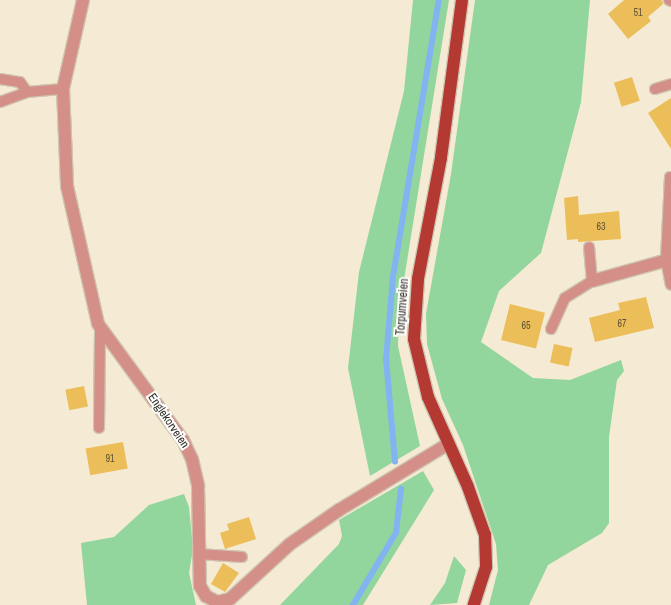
<!DOCTYPE html>
<style>
body{margin:0}
#map{position:relative;width:671px;height:605px;overflow:hidden;background:#f5ead3;font-family:"Archivo Narrow",sans-serif}
div>[style]{position:absolute}
.green>*{inset:0;background:#92d69d}
.stream>*{height:5.5px;margin:-2.75px;padding:0 2.75px;transform-origin:2.75px;border-radius:2.75px;background:#82b4f1}
.building>*{inset:0;background:#ebbe59;transform-origin:0 0}
.roads{filter:drop-shadow(1px 0 #cfc5b1) drop-shadow(-1px 0 #cfc5b1) drop-shadow(0 1px #cfc5b1) drop-shadow(0 -1px #cfc5b1)}
.service>*{height:10px;margin:-5px;padding:0 5px;transform-origin:5px;border-radius:5px;background:#d49088}
.minor>*{height:12px;margin:-6px;padding:0 6px;transform-origin:6px;border-radius:6px;background:#d49088}
.primary>*{height:12px;margin:-6px;padding:0 6px;transform-origin:6px;border-radius:6px;background:#b43933}
span{translate:-50% -50%;white-space:nowrap;text-align:center;line-height:1.15;-webkit-text-stroke:4px #fff;paint-order:stroke}
.number-label{font-size:10px;color:#625434}
.number-label span{-webkit-text-stroke-width:0}
.street-label{font-size:12px;color:#353028}
</style>
<div id="map">
<div class="green">
<div style="clip-path:polygon(413px 0,449px 0,399px 311px,398px 346px,420px 446px,370px 476px,348px 368px,359px 272px,404px 91px)"></div>
<div style="clip-path:polygon(475px 0,590px 0,581px 102px,541px 253px,499px 291px,481px 342px,533px 378px,570px 380px,621px 360px,624px 371px,617px 380px,609px 437px,609px 523px,602px 533px,548px 565px,529px 605px,489px 605px,498px 570px,496px 544px,463px 445px,442px 399px,427px 344px,426px 314px,451px 174px)"></div>
<div style="clip-path:polygon(423px 471px,434px 490px,363px 605px,280px 605px,339px 544px,342px 536px,339px 520px)"></div>
<div style="clip-path:polygon(184px 494px,189px 507px,193px 549px,189px 573px,196px 605px,87px 605px,81px 543px,114px 537px,149px 505px)"></div>
<div style="clip-path:polygon(454px 556px,466px 570px,457px 603px,430px 605px,445px 583px)"></div>
</div>
<div class="stream">
<div style="left:395px;top:462px;width:102px;rotate:-95deg"></div>
<div style="left:386px;top:360px;width:83px;rotate:-85.2deg"></div>
<div style="left:393px;top:277px;width:281px;rotate:-80.6deg"></div>
<div style="left:353px;top:605px;width:84px;rotate:-59.2deg"></div>
<div style="left:396px;top:533px;width:44px;rotate:-83.5deg"></div>
</div>
<div class="building">
<div style="clip-path:polygon(624px 0,662px 0,663px 4px,648px 17px,651px 21px,628px 39px,608px 14px)"></div>
<div style="left:632px;top:77px;width:25px;height:19px;rotate:72deg"></div>
<div style="clip-path:polygon(671px 98px,671px 149px,648px 113px)"></div>
<div style="clip-path:polygon(578px 196px,579px 215px,619px 211px,621px 239px,578px 242px,578px 239px,567px 240px,564px 198px)"></div>
<div style="clip-path:polygon(646px 297px,654px 328px,595px 342px,589px 318px,620px 310px,618px 303px)"></div>
<div style="left:510px;top:304px;width:36px;height:37px;rotate:14deg"></div>
<div style="left:554px;top:344px;width:19px;height:19px;rotate:12deg"></div>
<div style="left:84px;top:386px;width:21px;height:19px;rotate:79deg"></div>
<div style="left:123px;top:442px;width:27px;height:38px;rotate:80deg"></div>
<div style="clip-path:polygon(249px 517px,256px 539px,225px 549px,220px 533px,229px 530px,227px 524px)"></div>
<div style="clip-path:polygon(223px 563px,239px 573px,225px 592px,211px 584px)"></div>
</div>
<div class="roads">
<div class="service">
<div style="left:669px;top:0;width:2px;rotate:27deg"></div>
<div style="left:0;top:79px;width:20px;rotate:9deg"></div>
<div style="left:20px;top:82px;width:12px;rotate:55deg"></div>
<div style="left:655px;top:89px;width:17px;rotate:-17deg"></div>
<div style="left:0;top:102px;width:29px;rotate:-20deg"></div>
<div style="left:27px;top:92px;width:36px;rotate:-5deg"></div>
<div style="left:670px;top:177px;width:83px;rotate:92.8deg"></div>
<div style="left:666px;top:260px;width:25px;rotate:79deg"></div>
<div style="left:551px;top:329px;width:34px;rotate:-66deg"></div>
<div style="left:565px;top:298px;width:32px;rotate:-32deg"></div>
<div style="left:592px;top:281px;width:34px;rotate:-95deg"></div>
<div style="left:99px;top:428px;width:101px;rotate:-89.4deg"></div>
<div style="left:199px;top:554px;width:43px;rotate:4deg"></div>
</div>
<div class="minor">
<div style="left:83px;top:0;width:91px;rotate:102.7deg"></div>
<div style="left:63px;top:89px;width:97px;rotate:87.6deg"></div>
<div style="left:67px;top:186px;width:141px;rotate:77.3deg"></div>
<div style="left:98px;top:324px;width:144px;rotate:53.8deg"></div>
<div style="left:183px;top:440px;width:21px;rotate:65deg"></div>
<div style="left:192px;top:459px;width:28px;rotate:77deg"></div>
<div style="left:198px;top:486px;width:100px;rotate:88.9deg"></div>
<div style="left:200px;top:586px;width:12px;rotate:59deg"></div>
<div style="left:206px;top:596px;width:13px;rotate:29deg"></div>
<div style="left:217px;top:602px;width:13px;rotate:-13deg"></div>
<div style="left:230px;top:599px;width:81px;rotate:-42.5deg"></div>
<div style="left:290px;top:544px;width:60px;rotate:-34.8deg"></div>
<div style="left:339px;top:510px;width:127px;rotate:-31.2deg"></div>
<div style="left:592px;top:281px;width:82px;rotate:-15.6deg"></div>
</div>
<div class="primary">
<div style="left:462px;top:0;width:159px;rotate:97.6deg"></div>
<div style="left:441px;top:158px;width:123px;rotate:100.8deg"></div>
<div style="left:418px;top:279px;width:60px;rotate:93.8deg"></div>
<div style="left:414px;top:339px;width:60px;rotate:76.4deg"></div>
<div style="left:428px;top:397px;width:98px;rotate:66deg"></div>
<div style="left:468px;top:487px;width:51px;rotate:70.5deg"></div>
<div style="left:485px;top:535px;width:32px;rotate:88deg"></div>
<div style="left:486px;top:567px;width:40px;rotate:108deg"></div>
</div>
</div>
<div class="number-label">
<span style="left:638px;top:13px">51</span>
<span style="left:601px;top:227px">63</span>
<span style="left:622px;top:324px">67</span>
<span style="left:526px;top:326px">65</span>
<span style="left:110px;top:459px">91</span>
</div>
<div class="street-label">
<span style="left:403px;top:307px;rotate:-86deg">Torpumveien</span>
<span style="left:168px;top:421px;rotate:56deg">Englekorveien</span>
</div>
</div>
